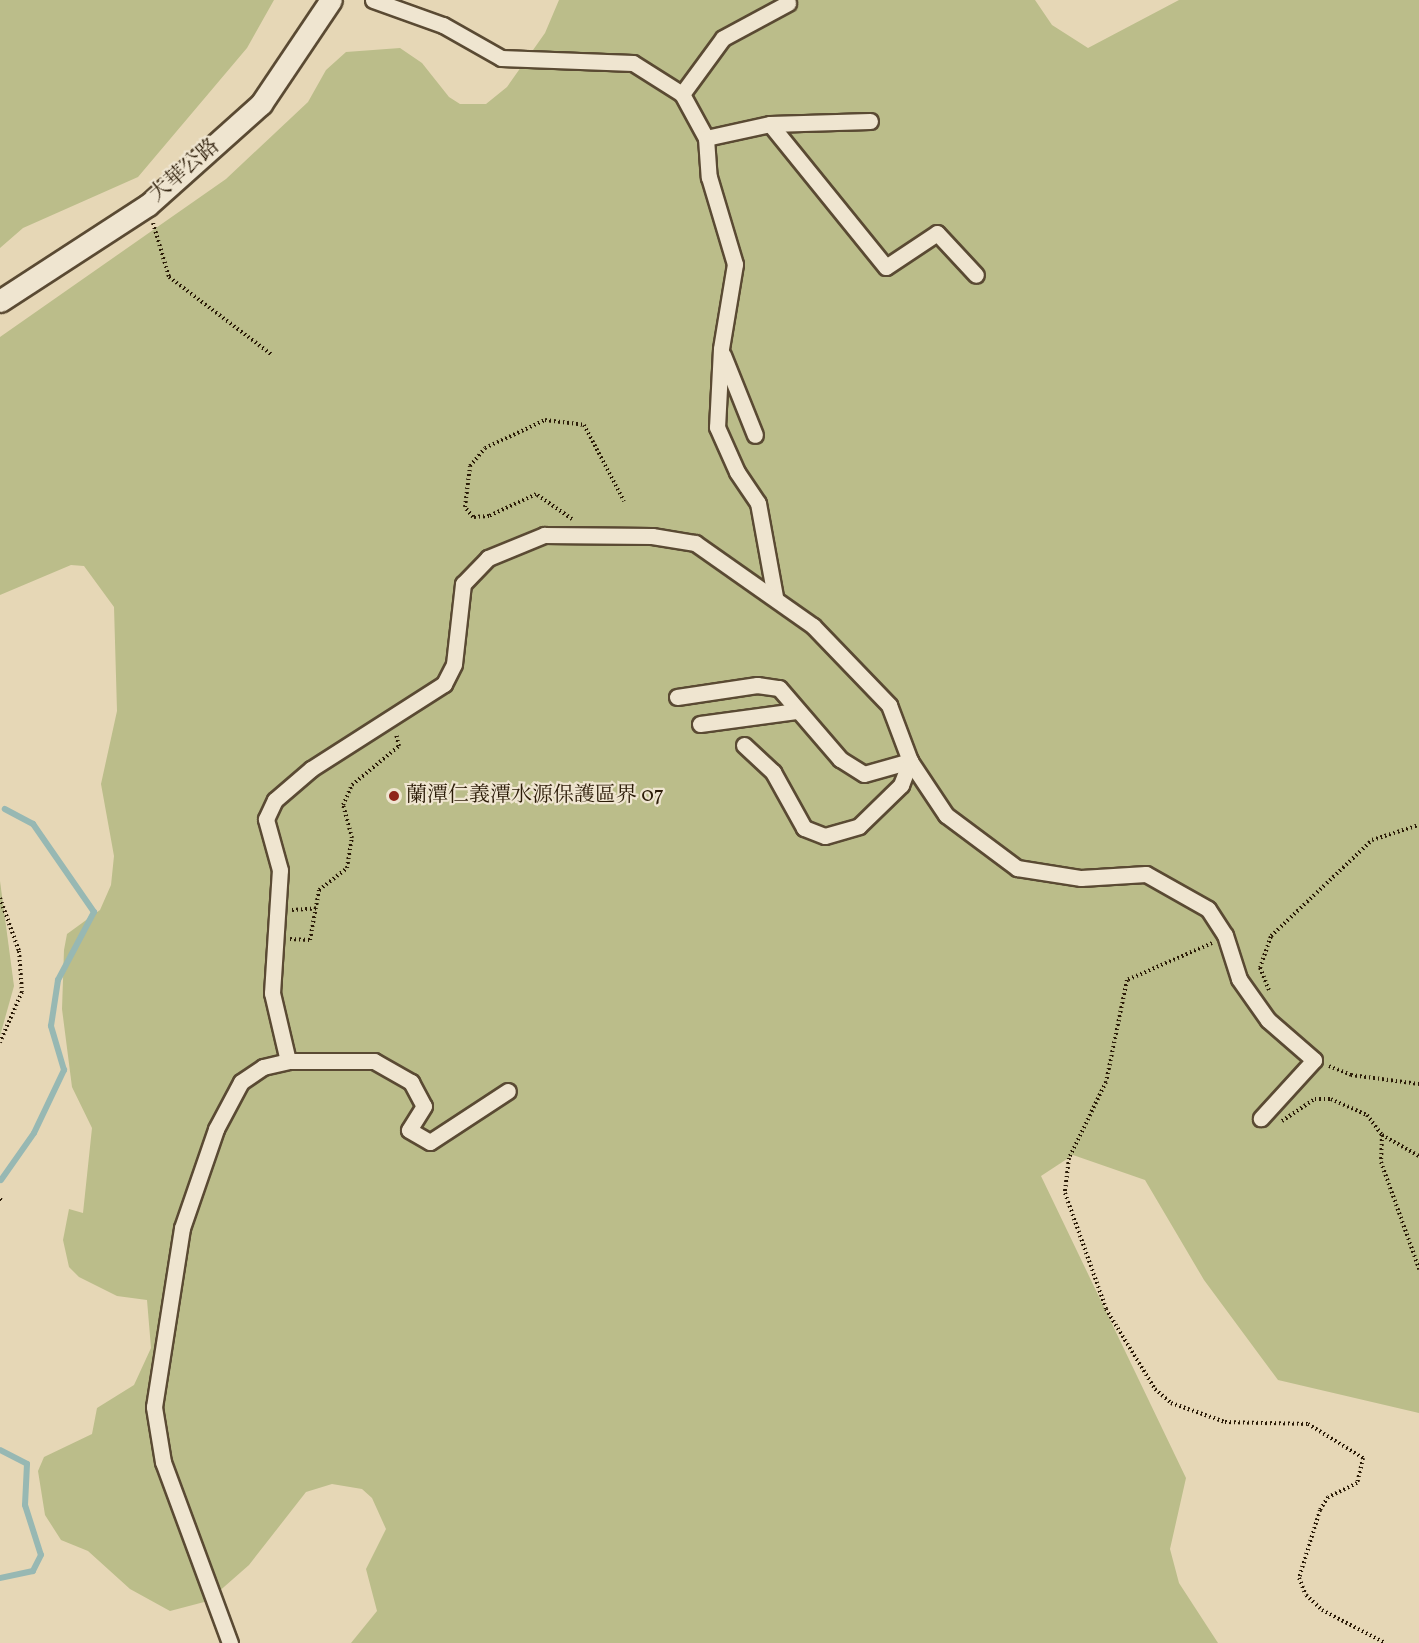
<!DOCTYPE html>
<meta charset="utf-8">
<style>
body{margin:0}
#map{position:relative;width:1419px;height:1643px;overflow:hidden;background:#e6d7b6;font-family:Vollkorn,"Noto Serif TC",serif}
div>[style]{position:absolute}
.green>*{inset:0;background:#bbbd8a}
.stream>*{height:6px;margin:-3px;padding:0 3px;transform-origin:3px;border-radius:3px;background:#97b8b3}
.path>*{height:4px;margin-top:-2px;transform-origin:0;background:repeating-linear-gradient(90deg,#2b1b07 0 1.5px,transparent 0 4.5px)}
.roads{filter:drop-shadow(2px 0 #5a4a33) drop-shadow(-2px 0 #5a4a33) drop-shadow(0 2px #5a4a33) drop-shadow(0 -2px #5a4a33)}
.minor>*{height:15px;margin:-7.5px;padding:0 7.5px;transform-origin:7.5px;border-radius:7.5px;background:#efe5d0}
.secondary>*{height:21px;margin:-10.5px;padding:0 10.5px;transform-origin:10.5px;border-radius:10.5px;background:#efe5d0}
.dots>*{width:16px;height:16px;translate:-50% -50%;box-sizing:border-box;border:3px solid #efe5d0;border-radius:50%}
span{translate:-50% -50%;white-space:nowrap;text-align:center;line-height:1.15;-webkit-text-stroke:4.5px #efe5d0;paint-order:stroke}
.street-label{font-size:21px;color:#2b1b07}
.poi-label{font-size:21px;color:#2b1b07}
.left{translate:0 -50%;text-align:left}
</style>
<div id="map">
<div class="green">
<div style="clip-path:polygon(0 0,274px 0,247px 48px,138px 177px,23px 228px,0 248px)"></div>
<div style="clip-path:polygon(559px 0,1035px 0,1052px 25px,1088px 48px,1179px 0,1419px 0,1419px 1413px,1278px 1380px,1204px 1280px,1145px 1180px,1073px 1155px,1041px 1176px,1186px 1478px,1170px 1549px,1179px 1583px,1218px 1643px,351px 1643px,377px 1611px,366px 1569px,386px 1529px,372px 1498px,362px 1489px,332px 1484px,306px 1492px,249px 1565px,208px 1601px,170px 1611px,130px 1589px,88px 1551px,61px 1540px,45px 1515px,38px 1471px,44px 1457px,92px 1434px,97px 1408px,134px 1385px,151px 1348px,147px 1300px,117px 1296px,79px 1277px,69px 1267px,63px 1240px,69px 1209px,83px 1213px,92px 1128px,72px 1087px,62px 1009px,64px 950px,67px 934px,100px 910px,111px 885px,114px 856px,101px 784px,117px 711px,114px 607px,84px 566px,71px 565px,0 595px,0 337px,226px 179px,308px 102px,326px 70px,346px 52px,400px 48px,422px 63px,449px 97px,460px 104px,486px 104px,507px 87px,545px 33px)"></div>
<div style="clip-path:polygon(0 881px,14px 986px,0 1036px)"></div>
</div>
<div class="stream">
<div style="left:1px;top:1180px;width:57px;rotate:-54.9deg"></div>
<div style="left:34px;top:1133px;width:70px;rotate:-64.5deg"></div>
<div style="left:64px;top:1070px;width:46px;rotate:-106.5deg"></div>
<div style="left:51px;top:1026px;width:47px;rotate:-81.3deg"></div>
<div style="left:58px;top:980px;width:77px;rotate:-62.1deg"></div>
<div style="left:94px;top:912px;width:107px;rotate:-124.7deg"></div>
<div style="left:33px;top:824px;width:32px;rotate:-152deg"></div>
<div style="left:0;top:1450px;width:30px;rotate:27deg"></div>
<div style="left:27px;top:1464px;width:41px;rotate:92.8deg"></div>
<div style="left:25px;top:1505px;width:52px;rotate:72.3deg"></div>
<div style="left:41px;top:1555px;width:18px;rotate:117deg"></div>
<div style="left:33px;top:1571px;width:34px;rotate:168deg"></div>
</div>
<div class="path">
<div style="left:153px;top:223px;width:56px;rotate:73.5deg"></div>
<div style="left:169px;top:277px;width:129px;rotate:37.1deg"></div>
<div style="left:572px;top:519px;width:44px;rotate:-145.2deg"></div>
<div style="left:536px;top:494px;width:52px;rotate:154.9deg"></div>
<div style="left:489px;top:516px;width:16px;rotate:176deg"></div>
<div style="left:473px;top:517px;width:13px;rotate:-129deg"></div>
<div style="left:465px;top:507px;width:41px;rotate:-83deg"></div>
<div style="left:470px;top:466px;width:23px;rotate:-50deg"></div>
<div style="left:485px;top:448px;width:66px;rotate:-25deg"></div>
<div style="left:545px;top:420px;width:39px;rotate:7deg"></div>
<div style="left:584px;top:425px;width:86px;rotate:62.2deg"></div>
<div style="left:0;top:898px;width:56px;rotate:70.3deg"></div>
<div style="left:19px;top:951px;width:41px;rotate:85.8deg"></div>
<div style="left:22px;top:992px;width:55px;rotate:113.7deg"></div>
<div style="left:292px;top:910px;width:26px;rotate:-4deg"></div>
<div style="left:290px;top:939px;width:20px;rotate:3deg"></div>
<div style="left:310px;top:940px;width:51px;rotate:-79.8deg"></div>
<div style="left:319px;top:890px;width:36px;rotate:-38deg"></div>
<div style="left:347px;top:868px;width:30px;rotate:-81deg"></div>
<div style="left:352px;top:838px;width:34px;rotate:-105deg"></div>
<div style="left:343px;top:805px;width:22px;rotate:-66deg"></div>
<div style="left:352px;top:785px;width:61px;rotate:-39.7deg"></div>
<div style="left:399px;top:746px;width:12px;rotate:-104deg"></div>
<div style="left:1212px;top:943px;width:93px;rotate:156.5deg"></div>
<div style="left:1127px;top:980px;width:104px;rotate:101.6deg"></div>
<div style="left:1106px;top:1082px;width:85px;rotate:116deg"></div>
<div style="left:1069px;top:1158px;width:35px;rotate:97deg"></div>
<div style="left:1065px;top:1193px;width:123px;rotate:70.5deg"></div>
<div style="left:1106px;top:1309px;width:94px;rotate:58.5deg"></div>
<div style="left:1155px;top:1389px;width:21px;rotate:41deg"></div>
<div style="left:1171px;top:1403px;width:57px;rotate:19.4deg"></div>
<div style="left:1225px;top:1422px;width:83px;rotate:1.4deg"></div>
<div style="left:1308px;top:1424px;width:65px;rotate:31.7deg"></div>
<div style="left:1363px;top:1458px;width:26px;rotate:103deg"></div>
<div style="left:1357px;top:1483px;width:32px;rotate:154deg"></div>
<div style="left:1328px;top:1497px;width:15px;rotate:122deg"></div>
<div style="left:1320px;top:1510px;width:71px;rotate:107.2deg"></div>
<div style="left:1299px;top:1578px;width:18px;rotate:68deg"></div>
<div style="left:1306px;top:1595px;width:22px;rotate:43deg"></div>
<div style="left:1322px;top:1610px;width:71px;rotate:27.6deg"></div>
<div style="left:1269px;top:990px;width:24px;rotate:-112deg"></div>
<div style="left:1260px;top:968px;width:34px;rotate:-71deg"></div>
<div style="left:1271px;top:936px;width:139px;rotate:-43.5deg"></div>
<div style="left:1372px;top:840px;width:49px;rotate:-17.7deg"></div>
<div style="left:1329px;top:1066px;width:24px;rotate:22deg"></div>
<div style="left:1351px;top:1075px;width:69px;rotate:7.5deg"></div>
<div style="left:1282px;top:1121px;width:40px;rotate:-34deg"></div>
<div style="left:1315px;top:1099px;width:16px"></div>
<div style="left:1331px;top:1099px;width:39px;rotate:24deg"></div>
<div style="left:1367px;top:1115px;width:25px;rotate:53deg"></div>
<div style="left:1382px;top:1135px;width:27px;rotate:92deg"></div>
<div style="left:1381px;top:1162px;width:114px;rotate:70.4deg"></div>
<div style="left:1382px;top:1135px;width:43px;rotate:29.6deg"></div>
<div style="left:0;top:1199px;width:3px;rotate:45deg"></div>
</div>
<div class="roads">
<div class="minor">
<div style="left:373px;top:0;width:74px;rotate:19.7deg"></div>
<div style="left:443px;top:25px;width:67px;rotate:29.6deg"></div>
<div style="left:501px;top:58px;width:132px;rotate:2.2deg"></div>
<div style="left:633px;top:63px;width:58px;rotate:32.3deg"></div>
<div style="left:682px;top:94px;width:50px;rotate:61.4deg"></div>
<div style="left:706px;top:138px;width:39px;rotate:86deg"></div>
<div style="left:709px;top:177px;width:91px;rotate:73.4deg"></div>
<div style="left:735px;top:264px;width:86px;rotate:99.4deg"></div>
<div style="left:721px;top:349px;width:78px;rotate:92.9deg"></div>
<div style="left:717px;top:427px;width:49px;rotate:66deg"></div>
<div style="left:737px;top:472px;width:37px;rotate:56deg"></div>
<div style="left:758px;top:503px;width:96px;rotate:79.7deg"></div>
<div style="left:682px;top:94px;width:69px;rotate:-53.8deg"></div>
<div style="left:723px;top:38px;width:74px;rotate:-28.3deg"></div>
<div style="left:770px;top:124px;width:100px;rotate:-1.7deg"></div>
<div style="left:706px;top:138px;width:66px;rotate:-12.3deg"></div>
<div style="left:770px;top:124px;width:184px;rotate:51deg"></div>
<div style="left:886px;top:267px;width:61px;rotate:-33.7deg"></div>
<div style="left:937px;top:233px;width:57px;rotate:47.1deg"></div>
<div style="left:723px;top:355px;width:86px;rotate:68.2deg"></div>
<div style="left:677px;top:697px;width:81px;rotate:-8.5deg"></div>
<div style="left:757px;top:685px;width:22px;rotate:8deg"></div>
<div style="left:779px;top:688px;width:94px;rotate:49.3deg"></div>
<div style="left:840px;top:759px;width:28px;rotate:32deg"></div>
<div style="left:864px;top:774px;width:48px;rotate:-15.8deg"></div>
<div style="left:700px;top:724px;width:97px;rotate:-7.7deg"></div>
<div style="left:744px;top:745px;width:40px;rotate:43deg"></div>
<div style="left:773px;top:772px;width:64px;rotate:61deg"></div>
<div style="left:804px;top:828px;width:22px;rotate:21deg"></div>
<div style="left:825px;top:836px;width:35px;rotate:-16deg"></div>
<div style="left:859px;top:826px;width:59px;rotate:-44.3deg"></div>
<div style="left:901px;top:785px;width:26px;rotate:-69deg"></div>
<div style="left:288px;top:1061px;width:86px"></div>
<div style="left:374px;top:1061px;width:43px;rotate:29.6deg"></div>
<div style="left:411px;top:1082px;width:27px;rotate:62deg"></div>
<div style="left:424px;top:1106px;width:28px;rotate:122deg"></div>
<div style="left:409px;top:1130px;width:24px;rotate:30deg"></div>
<div style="left:430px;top:1142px;width:93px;rotate:-33.2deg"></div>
<div style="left:230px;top:1643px;width:193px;rotate:-110.3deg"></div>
<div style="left:163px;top:1462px;width:56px;rotate:-99.3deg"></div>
<div style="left:154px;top:1407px;width:181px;rotate:-81.1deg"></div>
<div style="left:182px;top:1228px;width:105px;rotate:-71deg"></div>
<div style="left:216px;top:1129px;width:53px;rotate:-62deg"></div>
<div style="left:241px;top:1082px;width:27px;rotate:-34deg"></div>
<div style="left:263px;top:1067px;width:26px;rotate:-13deg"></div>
<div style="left:288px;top:1061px;width:70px;rotate:-103.2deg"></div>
<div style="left:272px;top:993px;width:123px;rotate:-86.3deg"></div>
<div style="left:280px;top:870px;width:53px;rotate:-105.4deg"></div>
<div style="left:266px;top:819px;width:21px;rotate:-65deg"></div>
<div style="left:275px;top:800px;width:48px;rotate:-40.7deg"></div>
<div style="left:311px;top:769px;width:158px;rotate:-32.6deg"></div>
<div style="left:444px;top:684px;width:22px;rotate:-63deg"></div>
<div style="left:454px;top:664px;width:81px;rotate:-83.6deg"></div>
<div style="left:463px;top:584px;width:36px;rotate:-46deg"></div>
<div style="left:488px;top:558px;width:61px;rotate:-22.3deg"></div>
<div style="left:544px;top:535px;width:108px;rotate:0.5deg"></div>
<div style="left:652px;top:536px;width:44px;rotate:9.2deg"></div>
<div style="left:695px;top:543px;width:144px;rotate:35.1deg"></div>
<div style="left:813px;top:626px;width:110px;rotate:46.1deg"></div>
<div style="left:889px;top:705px;width:60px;rotate:69.4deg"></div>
<div style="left:910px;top:761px;width:65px;rotate:56.3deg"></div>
<div style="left:946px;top:815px;width:89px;rotate:36.7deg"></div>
<div style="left:1017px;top:868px;width:65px;rotate:8.9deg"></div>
<div style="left:1081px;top:878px;width:65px;rotate:-3.5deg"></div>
<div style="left:1146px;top:874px;width:71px;rotate:29.4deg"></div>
<div style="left:1208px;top:909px;width:31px;rotate:57deg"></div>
<div style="left:1225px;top:935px;width:46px;rotate:72.3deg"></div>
<div style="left:1239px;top:979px;width:50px;rotate:54.7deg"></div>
<div style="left:1268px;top:1020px;width:61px;rotate:41deg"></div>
<div style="left:1314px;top:1060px;width:79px;rotate:132.4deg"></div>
</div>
<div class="secondary">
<div style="left:0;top:301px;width:176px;rotate:-33deg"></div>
<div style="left:148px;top:205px;width:152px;rotate:-41.8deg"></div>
<div style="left:261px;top:104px;width:125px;rotate:-56.1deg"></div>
</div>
</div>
<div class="dots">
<div style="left:394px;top:796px;background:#8f2418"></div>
</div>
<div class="street-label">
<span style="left:185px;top:171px;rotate:-41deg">大華公路</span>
</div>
<div class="poi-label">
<span class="left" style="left:406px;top:796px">蘭潭仁義潭水源保護區界 07</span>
</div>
</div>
